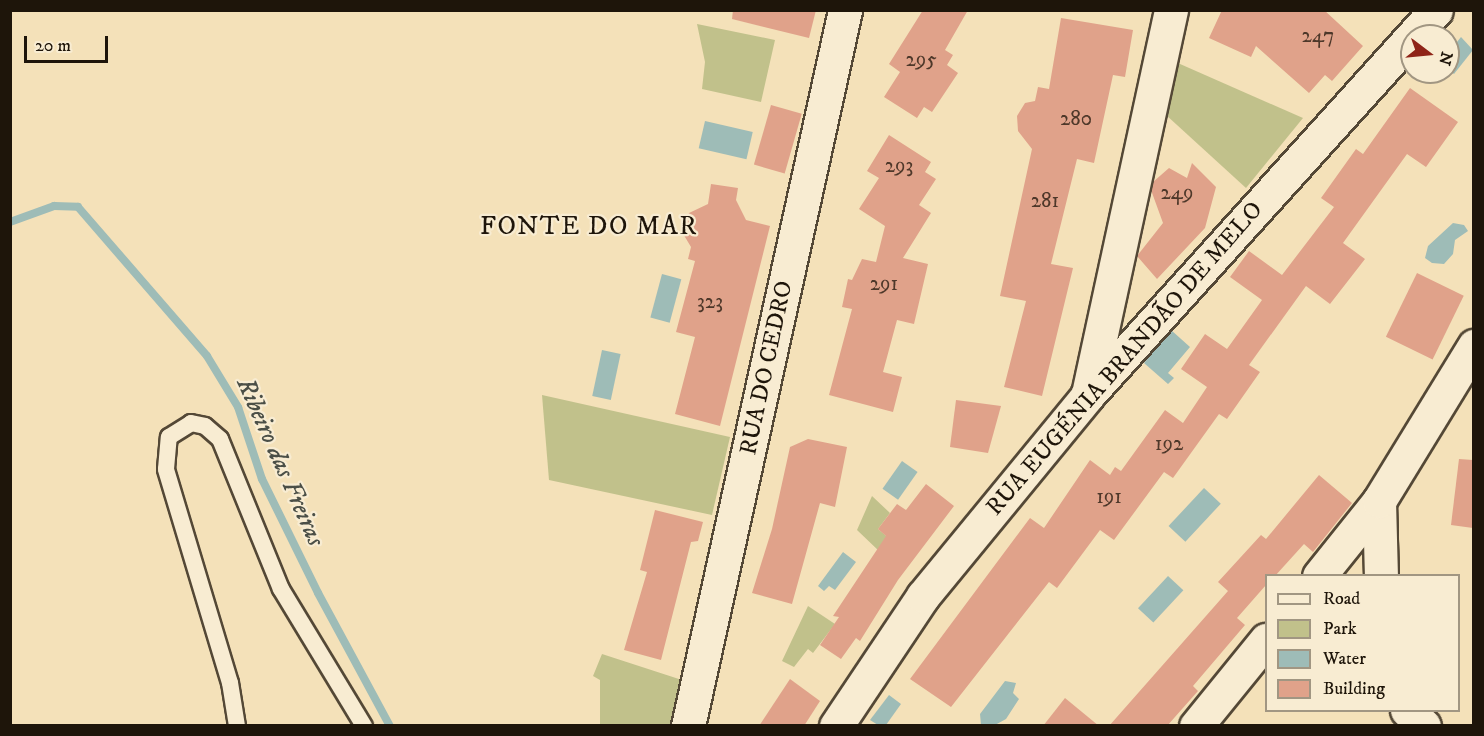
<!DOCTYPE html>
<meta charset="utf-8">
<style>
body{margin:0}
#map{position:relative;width:1484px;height:736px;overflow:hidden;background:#f4e1b9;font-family:"IM FELL DW Pica",serif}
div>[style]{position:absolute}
.green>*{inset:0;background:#c1c18b}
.water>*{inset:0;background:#9ebcb7;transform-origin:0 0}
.stream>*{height:8px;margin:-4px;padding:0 4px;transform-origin:4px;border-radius:4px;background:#9ebcb7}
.building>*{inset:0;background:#e0a28a;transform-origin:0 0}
.roads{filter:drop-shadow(2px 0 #544836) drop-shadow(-2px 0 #544836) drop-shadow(0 2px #544836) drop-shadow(0 -2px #544836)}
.service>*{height:16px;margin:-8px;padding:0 8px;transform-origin:8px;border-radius:8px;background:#f8ecd2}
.minor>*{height:33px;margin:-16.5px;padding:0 16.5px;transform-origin:16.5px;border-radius:16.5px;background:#f8ecd2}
span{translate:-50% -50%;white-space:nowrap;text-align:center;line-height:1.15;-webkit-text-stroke:4.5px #f8ecd2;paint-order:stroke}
.number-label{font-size:21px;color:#4e382a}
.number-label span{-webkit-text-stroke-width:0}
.street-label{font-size:24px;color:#1e150a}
.neighbourhood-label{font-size:26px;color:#1e150a;letter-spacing:1.5px}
.water-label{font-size:26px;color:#4b4f47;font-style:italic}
.frame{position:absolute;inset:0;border:12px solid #1e150a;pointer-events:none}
.legend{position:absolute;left:1265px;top:574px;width:195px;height:138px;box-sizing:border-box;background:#f8ecd2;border:2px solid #a19682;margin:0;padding:8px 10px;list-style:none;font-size:18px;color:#1e150a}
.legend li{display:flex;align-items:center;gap:12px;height:30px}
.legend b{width:30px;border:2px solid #a19682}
.north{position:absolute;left:1400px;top:24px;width:60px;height:60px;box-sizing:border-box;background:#f8ecd2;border:2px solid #a19682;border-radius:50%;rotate:106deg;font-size:16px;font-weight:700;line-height:24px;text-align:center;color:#1e150a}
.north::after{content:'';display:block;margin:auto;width:21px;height:27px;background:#8f2418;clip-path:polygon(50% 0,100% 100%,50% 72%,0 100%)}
.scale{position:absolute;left:24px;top:36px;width:84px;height:27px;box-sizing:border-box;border:3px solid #1e150a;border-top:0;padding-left:8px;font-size:18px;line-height:21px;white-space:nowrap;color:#1e150a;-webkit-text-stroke:4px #f8ecd2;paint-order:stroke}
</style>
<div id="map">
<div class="green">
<div style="clip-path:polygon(697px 24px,775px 40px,761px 102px,702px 89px,705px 62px)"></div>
<div style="clip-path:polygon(1171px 60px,1303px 118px,1246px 188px,1154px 104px)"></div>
<div style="clip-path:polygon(542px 395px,730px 437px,712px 515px,549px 480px)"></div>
<div style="clip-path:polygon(872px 496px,890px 513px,878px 529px,891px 540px,880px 552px,857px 530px)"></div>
<div style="clip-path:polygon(808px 606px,835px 624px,813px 653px,808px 649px,794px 667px,782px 661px)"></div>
<div style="clip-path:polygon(602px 654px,682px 680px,673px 725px,600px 725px,600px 680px,593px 676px)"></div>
</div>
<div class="water">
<div style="clip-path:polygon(1461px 37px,1473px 50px,1454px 74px,1448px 69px,1448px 53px)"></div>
<div style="left:705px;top:121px;width:49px;height:28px;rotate:13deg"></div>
<div style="clip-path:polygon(1453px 223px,1464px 225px,1468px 231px,1455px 240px,1453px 254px,1444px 264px,1432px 263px,1425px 258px,1428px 246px)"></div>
<div style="left:662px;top:274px;width:20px;height:45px;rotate:15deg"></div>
<div style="clip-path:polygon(1171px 330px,1190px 347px,1168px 373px,1174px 378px,1168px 384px,1144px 363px)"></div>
<div style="left:602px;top:350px;width:19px;height:47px;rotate:12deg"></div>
<div style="left:902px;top:461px;width:19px;height:34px;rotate:35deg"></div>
<div style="left:1204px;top:488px;width:23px;height:52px;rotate:43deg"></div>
<div style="clip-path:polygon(843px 552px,856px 562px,835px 590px,829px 586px,824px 591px,818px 586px)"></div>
<div style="left:1168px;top:576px;width:21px;height:44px;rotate:43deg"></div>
<div style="clip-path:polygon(1005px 681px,1016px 683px,1013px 693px,1019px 699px,1006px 719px,995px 725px,981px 725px,980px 714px)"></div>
<div style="clip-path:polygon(889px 695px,901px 704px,886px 725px,878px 725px,870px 720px)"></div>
</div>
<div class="stream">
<div style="left:10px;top:222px;width:47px;rotate:-20deg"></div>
<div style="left:54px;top:206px;width:24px;rotate:2deg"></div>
<div style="left:78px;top:207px;width:197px;rotate:49.1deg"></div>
<div style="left:207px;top:356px;width:60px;rotate:58.7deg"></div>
<div style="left:238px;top:407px;width:76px;rotate:71.6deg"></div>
<div style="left:262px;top:479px;width:127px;rotate:63.8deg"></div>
<div style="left:318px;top:593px;width:151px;rotate:61.6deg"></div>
</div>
<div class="building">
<div style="clip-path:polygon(733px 10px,816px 10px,809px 38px,732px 19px)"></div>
<div style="clip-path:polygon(923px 10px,968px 10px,945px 50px,953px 55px,947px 65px,958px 73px,932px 112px,924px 107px,917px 118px,884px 97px,900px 72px,889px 64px)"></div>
<div style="clip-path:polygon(1222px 10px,1324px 10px,1363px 46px,1332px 81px,1325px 75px,1309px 93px,1256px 46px,1251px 57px,1209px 38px)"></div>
<div style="clip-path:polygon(1061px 18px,1133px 30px,1125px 77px,1113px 75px,1094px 163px,1077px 159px,1051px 264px,1073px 268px,1042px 396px,1004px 387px,1026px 301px,1000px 296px,1032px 149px,1018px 131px,1017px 116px,1025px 103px,1035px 101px,1038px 87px,1049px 89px)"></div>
<div style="clip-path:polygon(1410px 88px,1458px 122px,1426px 167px,1407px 154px,1343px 243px,1365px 259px,1330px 304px,1306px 286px,1249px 365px,1260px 372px,1227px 419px,1219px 414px,1173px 478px,1164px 472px,1114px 540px,1100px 530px,1057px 588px,1049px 582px,951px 707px,910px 679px,1030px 518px,1044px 528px,1090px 460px,1110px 475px,1115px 467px,1121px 471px,1165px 410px,1183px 423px,1207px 387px,1181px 369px,1205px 334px,1227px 349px,1262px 300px,1230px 277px,1249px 251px,1282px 275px,1334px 207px,1321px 198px,1356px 149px,1363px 154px)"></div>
<div style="left:771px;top:105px;width:32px;height:62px;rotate:16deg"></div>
<div style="clip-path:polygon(889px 135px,931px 162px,925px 172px,936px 179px,919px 205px,931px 213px,903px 258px,928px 264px,914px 324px,897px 320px,883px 372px,902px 377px,893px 412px,829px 395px,852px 309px,842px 307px,848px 279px,852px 280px,862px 259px,876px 262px,885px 226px,859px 209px,879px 178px,867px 171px)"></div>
<div style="clip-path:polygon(1192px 163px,1216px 187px,1205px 228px,1157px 279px,1137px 256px,1163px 223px,1151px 190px,1153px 182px,1169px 168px,1187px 178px)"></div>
<div style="clip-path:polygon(711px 184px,738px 188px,736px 200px,746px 220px,770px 226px,720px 426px,675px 414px,695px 337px,676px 332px,695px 261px,688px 259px,691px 247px,682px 232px,689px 213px,708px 204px)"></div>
<div style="left:1417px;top:273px;width:52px;height:71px;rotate:26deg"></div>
<div style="clip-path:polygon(956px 400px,1001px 406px,988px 453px,950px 447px)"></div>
<div style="clip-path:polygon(808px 439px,847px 447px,835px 507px,820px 503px,792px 604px,752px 593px,772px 529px,790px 447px)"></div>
<div style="clip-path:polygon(1459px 459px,1473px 460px,1473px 528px,1451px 525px)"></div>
<div style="clip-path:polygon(1319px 475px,1352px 503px,1313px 552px,1304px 544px,1275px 576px,1266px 576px,1266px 585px,1237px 618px,1245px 625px,1193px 686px,1198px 691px,1167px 726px,1109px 726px,1228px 591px,1218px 582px,1261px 535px,1266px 539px)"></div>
<div style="clip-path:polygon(926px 484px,954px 506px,898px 580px,860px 641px,856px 638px,841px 659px,820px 645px,839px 617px,833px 616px,886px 536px,878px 529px,897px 504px,906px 510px)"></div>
<div style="clip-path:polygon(655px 510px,703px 522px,698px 541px,691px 542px,661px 660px,624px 650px,647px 572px,640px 570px)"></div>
<div style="clip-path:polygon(790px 679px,820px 701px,804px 726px,759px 726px)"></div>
<div style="clip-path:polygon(1065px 698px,1099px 726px,1043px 726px)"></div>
</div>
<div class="roads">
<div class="service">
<div style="left:237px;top:726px;width:44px;rotate:-99.2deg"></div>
<div style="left:230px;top:683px;width:223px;rotate:-106.7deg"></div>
<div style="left:166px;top:469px;width:32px;rotate:-85deg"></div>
<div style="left:169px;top:437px;width:26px;rotate:-32deg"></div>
<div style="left:191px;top:423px;width:14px;rotate:12deg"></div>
<div style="left:205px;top:426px;width:20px;rotate:41deg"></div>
<div style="left:220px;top:439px;width:162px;rotate:67.9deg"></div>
<div style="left:281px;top:589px;width:160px;rotate:58.8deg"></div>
</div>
<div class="minor">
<div style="left:1088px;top:394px;width:393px;rotate:-77.8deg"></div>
<div style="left:1379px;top:501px;width:75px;rotate:88.5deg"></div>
<div style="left:1319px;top:576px;width:96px;rotate:-51.3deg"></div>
<div style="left:1379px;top:501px;width:182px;rotate:-58.5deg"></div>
<div style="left:1407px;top:710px;width:23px;rotate:43deg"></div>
<div style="left:688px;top:726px;width:733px;rotate:-77.63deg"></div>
<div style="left:836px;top:726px;width:156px;rotate:-56.2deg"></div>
<div style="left:923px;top:596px;width:259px;rotate:-50.6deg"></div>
<div style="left:1087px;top:396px;width:520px;rotate:-47.88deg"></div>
<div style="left:1196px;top:726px;width:111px;rotate:-50.9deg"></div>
</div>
</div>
<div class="number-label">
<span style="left:1318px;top:36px">247</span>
<span style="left:921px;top:60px">295</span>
<span style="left:1076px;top:119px">280</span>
<span style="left:899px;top:166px">293</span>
<span style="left:1177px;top:193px">249</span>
<span style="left:1045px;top:201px">281</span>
<span style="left:884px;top:284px">291</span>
<span style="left:710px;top:302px">323</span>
<span style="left:1169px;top:444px">192</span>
<span style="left:1109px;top:497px">191</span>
</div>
<div class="street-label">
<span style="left:1125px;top:359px;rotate:-49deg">RUA EUGÉNIA BRANDÃO DE MELO</span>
<span style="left:767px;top:368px;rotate:-78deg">RUA DO CEDRO</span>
</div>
<div class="neighbourhood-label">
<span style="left:589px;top:227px">FONTE DO MAR</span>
</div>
<div class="water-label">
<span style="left:280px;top:462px;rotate:66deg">Ribeiro das Freiras</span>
</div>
<div class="frame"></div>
<ul class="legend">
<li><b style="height:8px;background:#f8ecd2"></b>Road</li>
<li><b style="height:16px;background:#c1c18b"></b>Park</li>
<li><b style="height:16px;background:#9ebcb7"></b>Water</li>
<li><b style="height:16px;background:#e0a28a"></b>Building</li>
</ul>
<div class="north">N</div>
<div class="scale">20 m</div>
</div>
